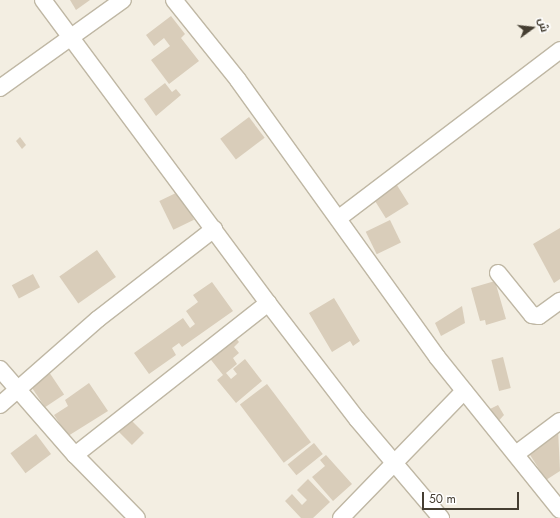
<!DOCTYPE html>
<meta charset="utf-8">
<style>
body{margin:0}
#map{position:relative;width:560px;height:518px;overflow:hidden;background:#f3eee2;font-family:Jost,Cairo,sans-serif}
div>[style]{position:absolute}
.building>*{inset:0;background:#d9cdba;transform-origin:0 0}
.roads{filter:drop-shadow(1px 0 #bfb7a4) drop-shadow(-1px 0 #bfb7a4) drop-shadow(0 1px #bfb7a4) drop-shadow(0 -1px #bfb7a4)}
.street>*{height:16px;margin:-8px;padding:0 8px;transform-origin:8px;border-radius:8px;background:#fff}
span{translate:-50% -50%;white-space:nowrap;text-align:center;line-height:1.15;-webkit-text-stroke:4px #fff;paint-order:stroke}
.north{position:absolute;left:512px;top:8px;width:40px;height:40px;-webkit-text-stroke:3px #fff;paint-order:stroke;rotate:75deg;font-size:11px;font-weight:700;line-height:16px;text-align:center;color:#453e32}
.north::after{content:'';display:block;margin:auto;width:14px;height:18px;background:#453e32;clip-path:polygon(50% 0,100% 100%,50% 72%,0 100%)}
.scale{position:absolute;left:422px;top:492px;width:97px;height:18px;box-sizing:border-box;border:2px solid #453e32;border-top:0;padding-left:5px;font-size:12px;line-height:14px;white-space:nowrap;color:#453e32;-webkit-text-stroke:3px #fff;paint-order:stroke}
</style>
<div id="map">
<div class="building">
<div style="clip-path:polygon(70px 0,90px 0,76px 10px)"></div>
<div style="clip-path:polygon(171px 16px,185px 34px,181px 38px,199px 61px,169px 84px,151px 60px,170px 46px,164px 38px,154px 46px,146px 35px)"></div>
<div style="clip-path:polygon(165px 83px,172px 92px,176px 89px,181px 95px,156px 116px,144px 99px)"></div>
<div style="left:249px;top:117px;width:26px;height:36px;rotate:53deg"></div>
<div style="clip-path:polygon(20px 137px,26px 145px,22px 149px,16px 141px)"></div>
<div style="left:395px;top:182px;width:26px;height:27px;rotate:58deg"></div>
<div style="left:180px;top:191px;width:32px;height:23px;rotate:64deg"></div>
<div style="left:390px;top:220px;width:25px;height:27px;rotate:64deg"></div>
<div style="clip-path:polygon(560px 228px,560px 279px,554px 283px,533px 244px)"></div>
<div style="left:97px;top:250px;width:33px;height:46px;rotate:55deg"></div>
<div style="left:33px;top:274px;width:15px;height:24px;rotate:62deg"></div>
<div style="clip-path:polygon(495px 281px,506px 319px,486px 325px,485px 320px,480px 321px,471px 288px)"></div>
<div style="clip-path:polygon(212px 282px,233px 311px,182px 347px,179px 343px,172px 348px,176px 355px,149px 374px,134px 353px,183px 318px,190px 328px,195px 324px,186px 311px,198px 302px,193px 295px)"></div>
<div style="clip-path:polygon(334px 298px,360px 341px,353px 346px,350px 341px,332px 352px,309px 313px)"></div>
<div style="clip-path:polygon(462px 306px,465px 323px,441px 336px,435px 323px)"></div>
<div style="clip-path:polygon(230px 331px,239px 342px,234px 347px,239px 353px,233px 358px,237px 364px,226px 373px,231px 379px,237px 374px,233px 369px,245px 359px,262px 381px,236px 403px,217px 380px,223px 375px,204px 351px)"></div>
<div style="left:503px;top:357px;width:32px;height:12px;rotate:76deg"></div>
<div style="left:49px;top:372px;width:27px;height:23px;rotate:56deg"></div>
<div style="clip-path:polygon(89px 383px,108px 411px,68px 436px,54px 415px,68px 406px,65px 400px)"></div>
<div style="left:267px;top:384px;width:73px;height:34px;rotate:53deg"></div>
<div style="clip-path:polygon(498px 405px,504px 415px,495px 425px,488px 410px)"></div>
<div style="left:127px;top:416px;width:24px;height:17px;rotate:45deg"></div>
<div style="clip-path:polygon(558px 428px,560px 471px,546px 480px,525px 447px)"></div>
<div style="left:36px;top:434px;width:25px;height:32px;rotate:53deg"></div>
<div style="left:314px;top:443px;width:14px;height:34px;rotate:51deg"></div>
<div style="clip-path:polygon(326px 455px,352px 484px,333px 501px,312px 477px,325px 466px,320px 460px)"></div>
<div style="clip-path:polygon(308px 479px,330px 502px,313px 518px,301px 518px,285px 501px,292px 494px,302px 505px,307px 500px,297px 490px)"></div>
</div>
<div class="roads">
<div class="street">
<div style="left:43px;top:0;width:377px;rotate:53.4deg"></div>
<div style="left:268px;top:303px;width:146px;rotate:52.5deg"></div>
<div style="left:357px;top:419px;width:130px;rotate:49.7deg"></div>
<div style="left:174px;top:0;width:102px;rotate:51.3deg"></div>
<div style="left:238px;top:80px;width:341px;rotate:54.3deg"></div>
<div style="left:437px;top:357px;width:196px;rotate:51.2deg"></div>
<div style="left:0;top:88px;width:151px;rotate:-35.6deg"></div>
<div style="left:339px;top:218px;width:278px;rotate:-37.2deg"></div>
<div style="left:498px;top:273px;width:54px;rotate:51deg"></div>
<div style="left:532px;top:315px;width:7px;rotate:8deg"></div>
<div style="left:539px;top:316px;width:26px;rotate:-36deg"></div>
<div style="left:0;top:369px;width:114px;rotate:48.9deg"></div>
<div style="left:75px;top:455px;width:88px;rotate:45.5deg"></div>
<div style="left:0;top:405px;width:130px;rotate:-41.3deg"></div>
<div style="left:98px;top:319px;width:147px;rotate:-37.8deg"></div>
<div style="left:516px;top:454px;width:55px;rotate:-36.9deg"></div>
<div style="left:75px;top:455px;width:246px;rotate:-38.2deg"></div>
<div style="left:341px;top:518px;width:177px;rotate:-45.9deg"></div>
</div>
</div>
<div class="north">ش</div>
<div class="scale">50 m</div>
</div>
